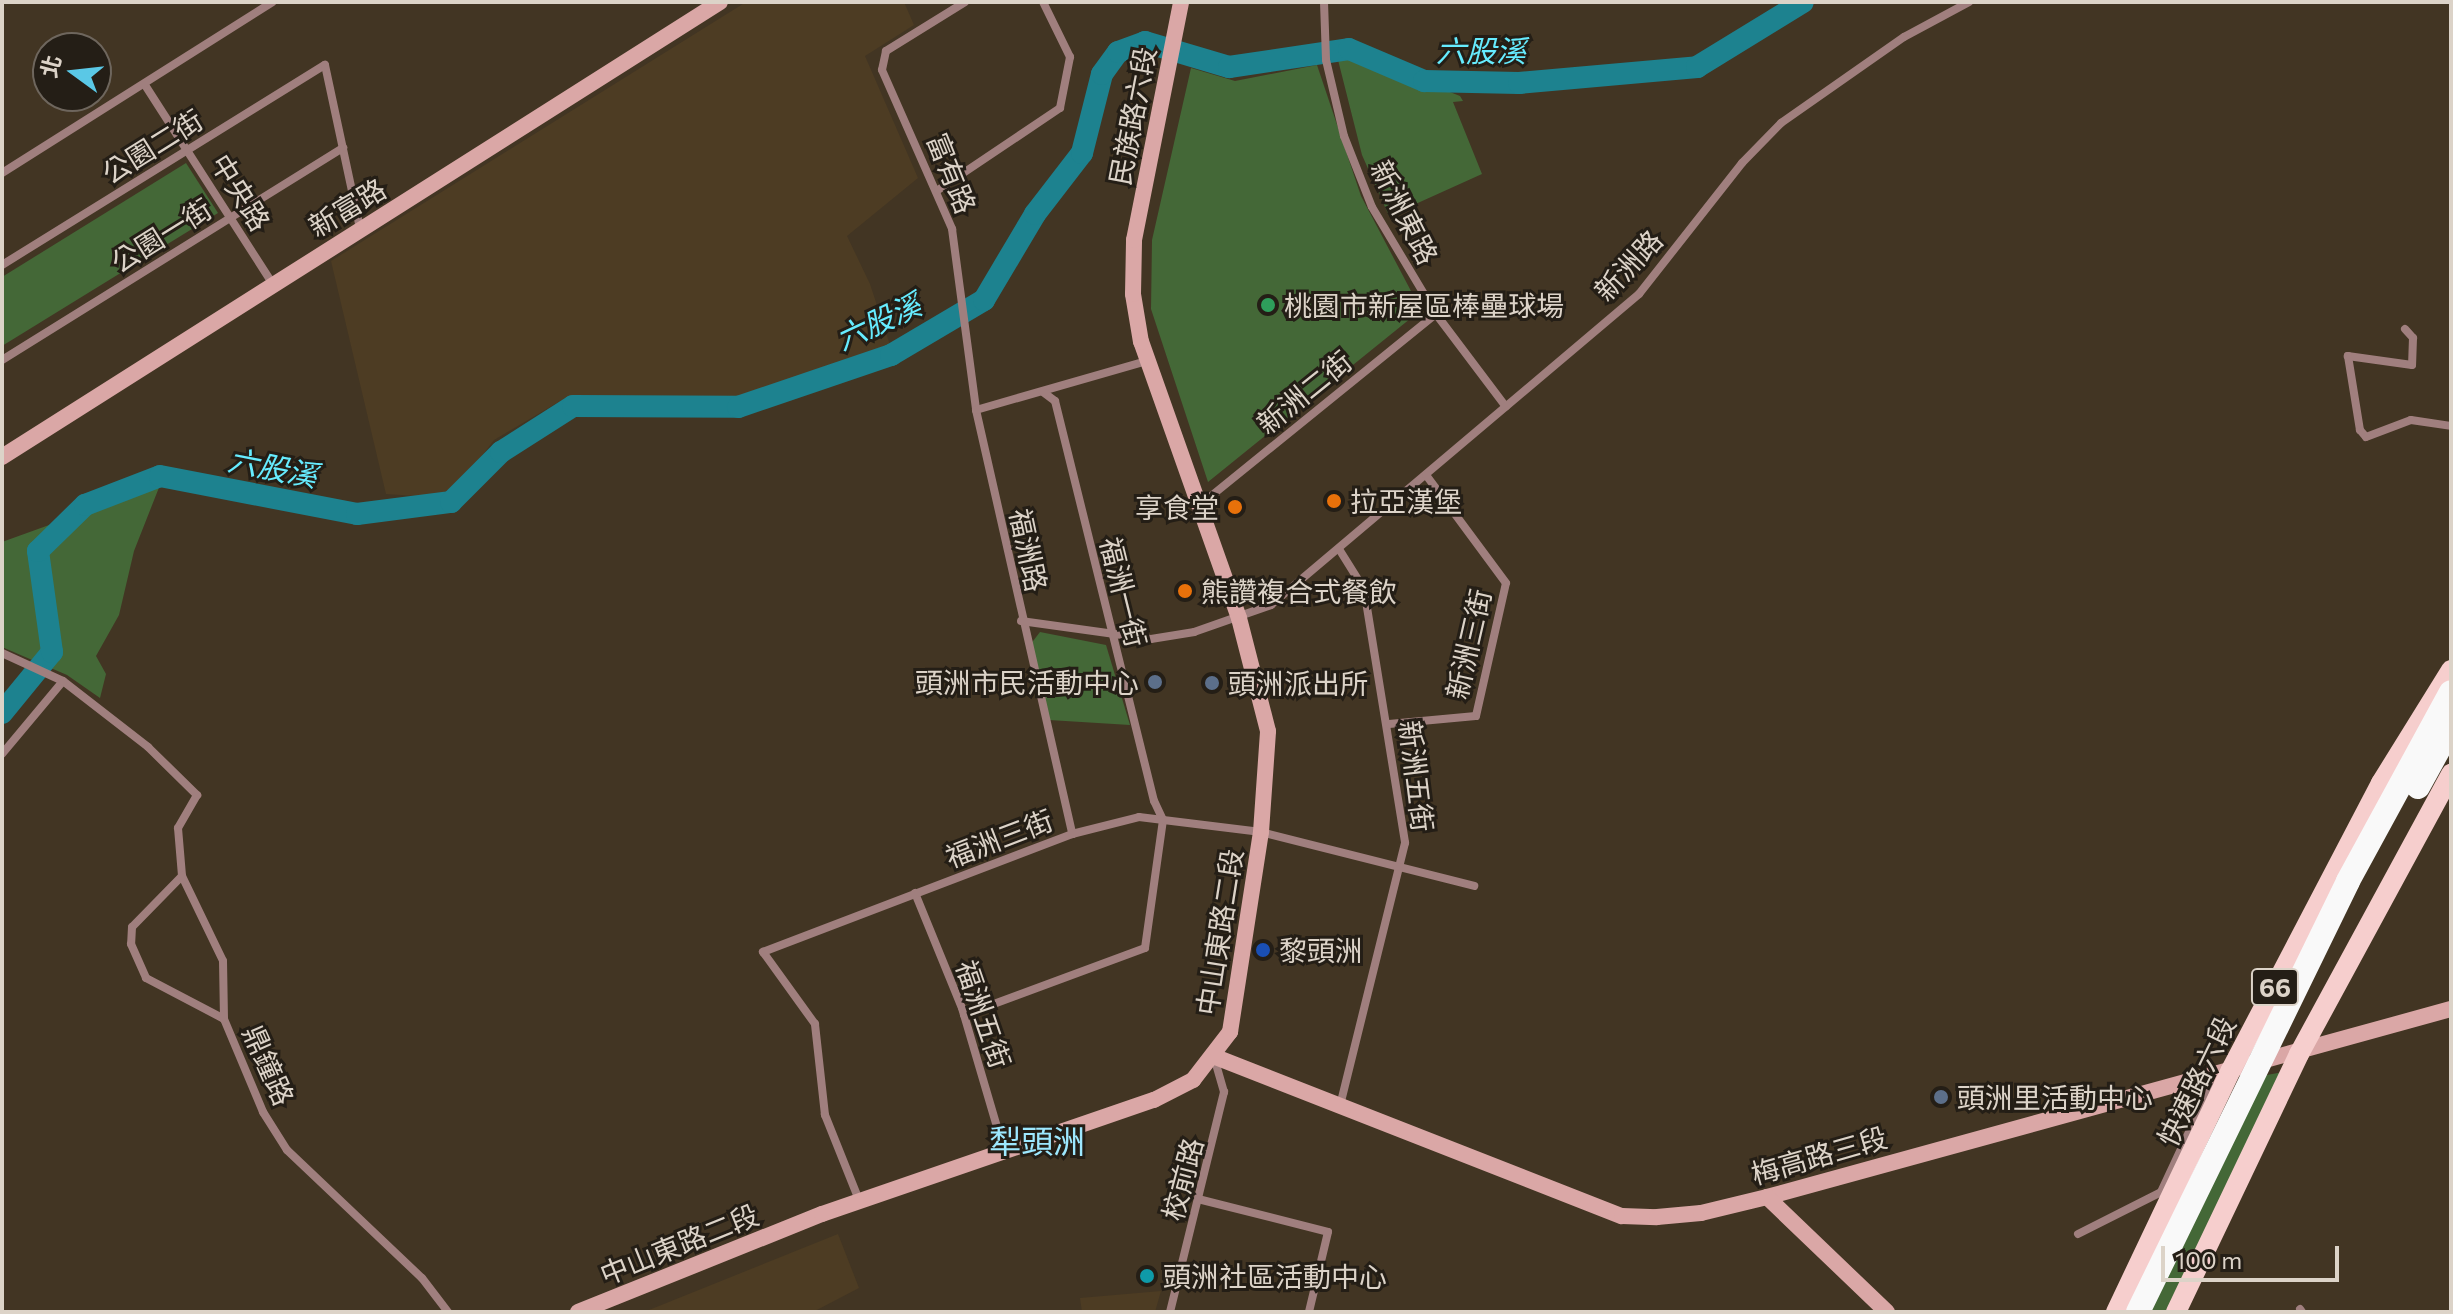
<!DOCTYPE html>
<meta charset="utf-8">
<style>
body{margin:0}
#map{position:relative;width:2453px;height:1314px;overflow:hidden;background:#423523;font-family:Commissioner,"Noto Sans TC",sans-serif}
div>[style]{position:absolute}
.built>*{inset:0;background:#4d3c23}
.green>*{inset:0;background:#446837}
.river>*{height:22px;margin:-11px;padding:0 11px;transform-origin:11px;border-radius:11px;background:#1d828f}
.street>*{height:8px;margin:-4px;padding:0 4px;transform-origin:4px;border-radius:4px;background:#a07f7e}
.secondary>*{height:16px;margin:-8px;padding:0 8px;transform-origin:8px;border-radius:8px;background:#daa7a6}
.primary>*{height:20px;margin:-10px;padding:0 10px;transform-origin:10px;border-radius:10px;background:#f6cecd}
.highway-bridge>*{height:24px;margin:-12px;padding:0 12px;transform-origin:12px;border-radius:12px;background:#f9f9f9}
.dots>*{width:22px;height:22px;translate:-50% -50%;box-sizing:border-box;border:4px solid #241e16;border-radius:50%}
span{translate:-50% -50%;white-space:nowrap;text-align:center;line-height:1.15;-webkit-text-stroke:6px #241e16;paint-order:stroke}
.shield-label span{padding:2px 6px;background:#241e16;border:2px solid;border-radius:6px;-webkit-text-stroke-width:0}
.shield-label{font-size:26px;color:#dcd3c8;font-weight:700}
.street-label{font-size:28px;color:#dcd3c8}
.poi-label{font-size:28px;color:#dcd3c8}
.left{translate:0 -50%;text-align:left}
.right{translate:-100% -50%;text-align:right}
.water-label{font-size:30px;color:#66ecff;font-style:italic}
.quarter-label{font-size:32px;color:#9de8ff}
.frame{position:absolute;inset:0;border:4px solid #dcd3c8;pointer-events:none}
.north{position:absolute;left:32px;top:32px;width:80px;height:80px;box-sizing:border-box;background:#241e16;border:2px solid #6e665d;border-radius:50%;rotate:285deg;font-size:22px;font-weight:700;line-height:32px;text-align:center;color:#dcd3c8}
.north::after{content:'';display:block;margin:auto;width:28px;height:36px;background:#5ac8e6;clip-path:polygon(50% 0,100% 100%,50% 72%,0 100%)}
.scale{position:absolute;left:2161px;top:1246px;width:178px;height:36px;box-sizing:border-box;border:4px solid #dcd3c8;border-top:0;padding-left:10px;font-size:24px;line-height:28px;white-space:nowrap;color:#dcd3c8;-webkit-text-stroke:6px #241e16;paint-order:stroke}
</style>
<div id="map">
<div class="built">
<div style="clip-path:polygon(746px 2px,904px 2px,914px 25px,865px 56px,918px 178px,847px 236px,870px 284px,891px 348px,742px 402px,567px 397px,494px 440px,459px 486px,431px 497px,386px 494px,331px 261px)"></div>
<div style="clip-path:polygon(838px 1234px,859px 1288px,813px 1312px,644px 1312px)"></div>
<div style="clip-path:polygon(1161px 1291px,1155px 1312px,1082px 1312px,1080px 1298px)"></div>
</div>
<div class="green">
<div style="clip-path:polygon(1337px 56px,1361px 57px,1460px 96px,1463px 101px,1453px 102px,1482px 174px,1389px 216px,1362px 155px)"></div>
<div style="clip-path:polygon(1317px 65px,1361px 196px,1421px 310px,1208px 482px,1151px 309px,1152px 240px,1191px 68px,1235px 81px)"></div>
<div style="clip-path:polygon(186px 163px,218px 213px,2px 346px,2px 277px)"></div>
<div style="clip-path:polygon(160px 485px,134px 551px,119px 615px,96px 656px,106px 674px,100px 698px,67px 675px,2px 647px,2px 542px)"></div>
<div style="clip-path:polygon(1040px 632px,1106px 645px,1130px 725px,1049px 720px,1030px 645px)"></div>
<div style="clip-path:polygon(2283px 1072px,2167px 1312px,2126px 1312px,2240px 1080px)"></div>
</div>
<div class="river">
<div style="left:2px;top:713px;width:79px;rotate:-50.7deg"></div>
<div style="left:52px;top:652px;width:102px;rotate:-97.9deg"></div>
<div style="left:38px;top:551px;width:66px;rotate:-44.4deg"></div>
<div style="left:85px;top:505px;width:80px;rotate:-21.1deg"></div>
<div style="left:160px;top:476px;width:201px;rotate:10.9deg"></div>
<div style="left:357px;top:514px;width:95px;rotate:-7.3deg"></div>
<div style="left:451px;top:502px;width:71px;rotate:-45deg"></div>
<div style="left:501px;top:452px;width:85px;rotate:-32.6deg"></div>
<div style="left:573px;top:406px;width:165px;rotate:0.3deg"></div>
<div style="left:738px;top:407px;width:162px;rotate:-18.8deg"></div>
<div style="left:891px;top:355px;width:108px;rotate:-30.6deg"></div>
<div style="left:984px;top:300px;width:100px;rotate:-59.3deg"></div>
<div style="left:1035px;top:214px;width:77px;rotate:-52.4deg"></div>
<div style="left:1082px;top:153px;width:81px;rotate:-75.8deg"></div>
<div style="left:1102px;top:74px;width:27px;rotate:-54deg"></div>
<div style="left:1118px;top:52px;width:29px;rotate:-20deg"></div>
<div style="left:1145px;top:42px;width:88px;rotate:16.6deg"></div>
<div style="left:1229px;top:67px;width:121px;rotate:-8.5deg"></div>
<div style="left:1349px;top:49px;width:82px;rotate:23.1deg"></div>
<div style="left:1424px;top:81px;width:95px;rotate:1.2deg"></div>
<div style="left:1519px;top:83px;width:179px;rotate:-5.1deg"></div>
<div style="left:1697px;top:67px;width:124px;rotate:-31.5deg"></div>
</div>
<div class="street">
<div style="left:965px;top:2px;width:93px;rotate:148.2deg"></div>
<div style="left:886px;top:51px;width:19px;rotate:102deg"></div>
<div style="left:882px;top:70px;width:174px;rotate:66.2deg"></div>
<div style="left:952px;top:229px;width:183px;rotate:82.4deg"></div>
<div style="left:976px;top:410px;width:435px;rotate:77.2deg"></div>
<div style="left:1324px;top:2px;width:58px;rotate:88deg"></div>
<div style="left:1326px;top:60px;width:78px;rotate:76.7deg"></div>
<div style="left:1344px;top:136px;width:76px;rotate:68.5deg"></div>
<div style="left:1372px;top:207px;width:125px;rotate:59.1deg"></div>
<div style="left:1436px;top:314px;width:116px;rotate:53deg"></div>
<div style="left:145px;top:85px;width:235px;rotate:57.3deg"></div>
<div style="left:2px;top:173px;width:320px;rotate:-32.3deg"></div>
<div style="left:938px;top:190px;width:147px;rotate:-33.9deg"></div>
<div style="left:1060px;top:108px;width:52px;rotate:-78.9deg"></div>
<div style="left:1070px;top:57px;width:61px;rotate:-116.1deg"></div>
<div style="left:2px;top:265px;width:380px;rotate:-31.8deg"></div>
<div style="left:325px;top:65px;width:167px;rotate:77.9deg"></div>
<div style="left:2405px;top:329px;width:12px;rotate:48deg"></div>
<div style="left:2413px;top:338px;width:27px;rotate:92deg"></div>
<div style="left:2412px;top:365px;width:65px;rotate:-172deg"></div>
<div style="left:2348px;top:356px;width:75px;rotate:80.8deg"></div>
<div style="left:2360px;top:430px;width:9px;rotate:49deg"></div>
<div style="left:2366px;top:437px;width:48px;rotate:-20.7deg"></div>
<div style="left:2411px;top:420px;width:40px;rotate:8.5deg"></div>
<div style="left:2px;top:360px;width:402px;rotate:-31.9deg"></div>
<div style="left:976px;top:410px;width:178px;rotate:-16deg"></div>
<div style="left:1200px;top:505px;width:304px;rotate:-39deg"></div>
<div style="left:1339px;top:549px;width:47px;rotate:58deg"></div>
<div style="left:1364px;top:589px;width:257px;rotate:80.8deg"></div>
<div style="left:1405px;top:843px;width:270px;rotate:103.9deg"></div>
<div style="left:1021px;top:621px;width:131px;rotate:7.9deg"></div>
<div style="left:1151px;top:639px;width:44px;rotate:-9.2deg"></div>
<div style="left:1194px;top:632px;width:82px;rotate:-19.3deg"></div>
<div style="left:1271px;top:605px;width:482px;rotate:-40.2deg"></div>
<div style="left:1639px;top:294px;width:167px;rotate:-51.8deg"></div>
<div style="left:1742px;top:163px;width:56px;rotate:-45.7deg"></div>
<div style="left:1781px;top:123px;width:150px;rotate:-35deg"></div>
<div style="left:1904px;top:37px;width:74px;rotate:-28.3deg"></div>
<div style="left:2px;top:653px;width:67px;rotate:24.7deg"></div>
<div style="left:63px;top:681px;width:108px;rotate:37.8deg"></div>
<div style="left:148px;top:747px;width:69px;rotate:44.4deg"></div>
<div style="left:197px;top:795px;width:38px;rotate:120deg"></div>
<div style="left:178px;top:828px;width:48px;rotate:85.2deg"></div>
<div style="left:182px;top:876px;width:71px;rotate:134.4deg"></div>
<div style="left:132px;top:927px;width:17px;rotate:93deg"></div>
<div style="left:131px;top:944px;width:37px;rotate:66deg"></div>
<div style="left:146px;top:978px;width:88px;rotate:27.7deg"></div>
<div style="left:224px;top:1019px;width:101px;rotate:67.2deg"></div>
<div style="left:263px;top:1112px;width:45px;rotate:57.7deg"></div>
<div style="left:287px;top:1150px;width:186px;rotate:43.5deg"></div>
<div style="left:422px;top:1278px;width:43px;rotate:52.6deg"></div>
<div style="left:1389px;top:724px;width:87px;rotate:-5.3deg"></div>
<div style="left:1476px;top:716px;width:136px;rotate:-77.3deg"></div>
<div style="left:1506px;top:583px;width:134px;rotate:-126.5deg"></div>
<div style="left:2px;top:754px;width:95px;rotate:-50.1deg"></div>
<div style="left:182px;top:876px;width:94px;rotate:64.2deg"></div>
<div style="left:223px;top:961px;width:58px;rotate:89deg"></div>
<div style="left:915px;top:893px;width:124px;rotate:67.8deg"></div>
<div style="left:962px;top:1008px;width:149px;rotate:73.6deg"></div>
<div style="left:964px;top:1015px;width:193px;rotate:-20.3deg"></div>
<div style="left:1145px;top:948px;width:129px;rotate:-82deg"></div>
<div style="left:1163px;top:820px;width:21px;rotate:-115deg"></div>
<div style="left:1154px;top:801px;width:412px;rotate:-103.9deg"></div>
<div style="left:1055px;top:401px;width:15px;rotate:-143deg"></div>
<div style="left:1198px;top:1199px;width:134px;rotate:14.2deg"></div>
<div style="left:1328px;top:1232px;width:82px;rotate:103.4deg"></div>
<div style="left:859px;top:1200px;width:92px;rotate:-111.8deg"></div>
<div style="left:825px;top:1115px;width:92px;rotate:-96.3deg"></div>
<div style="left:815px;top:1024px;width:89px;rotate:-125.8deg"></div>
<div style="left:763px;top:952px;width:331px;rotate:-20.9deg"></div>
<div style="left:1072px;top:834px;width:69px;rotate:-14.2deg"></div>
<div style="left:1139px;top:817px;width:123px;rotate:7deg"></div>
<div style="left:1261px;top:832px;width:220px;rotate:14.2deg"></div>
<div style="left:2078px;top:1234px;width:93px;rotate:-26.8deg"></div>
<div style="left:2161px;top:1192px;width:130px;rotate:-65deg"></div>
<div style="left:2300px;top:1309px;width:4px;rotate:56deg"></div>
<div style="left:1170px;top:1312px;width:227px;rotate:-76.2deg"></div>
<div style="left:1224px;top:1092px;width:36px;rotate:-106deg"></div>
</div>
<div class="secondary">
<div style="left:2px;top:457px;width:850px;rotate:-32.36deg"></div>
<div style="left:1213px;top:1056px;width:439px;rotate:21.4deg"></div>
<div style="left:1622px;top:1216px;width:35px;rotate:2deg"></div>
<div style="left:1657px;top:1217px;width:44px;rotate:-5.2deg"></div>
<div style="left:1701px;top:1213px;width:68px;rotate:-13.6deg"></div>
<div style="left:1767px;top:1197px;width:709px;rotate:-15.37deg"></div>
<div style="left:1767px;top:1197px;width:166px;rotate:43.8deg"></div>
<div style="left:578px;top:1312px;width:263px;rotate:-21.9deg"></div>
<div style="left:822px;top:1214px;width:351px;rotate:-19deg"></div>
<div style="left:1154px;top:1100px;width:44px;rotate:-27.1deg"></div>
<div style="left:1193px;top:1080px;width:61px;rotate:-52.4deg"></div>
<div style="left:1230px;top:1032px;width:202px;rotate:-81.2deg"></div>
<div style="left:1261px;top:832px;width:101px;rotate:-86deg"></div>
<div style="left:1268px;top:731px;width:117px;rotate:-104.4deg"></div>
<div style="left:1239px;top:618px;width:293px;rotate:-109.5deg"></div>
<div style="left:1141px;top:342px;width:49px;rotate:-99.5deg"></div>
<div style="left:1133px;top:294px;width:54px;rotate:-88.9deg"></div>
<div style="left:1134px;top:240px;width:243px;rotate:-78.8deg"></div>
</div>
<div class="primary">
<div style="left:2116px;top:1312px;width:268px;rotate:-64.6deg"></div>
<div style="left:2231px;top:1070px;width:324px;rotate:-62.4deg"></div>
<div style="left:2381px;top:783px;width:133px;rotate:-58.2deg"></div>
<div style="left:2176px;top:1312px;width:286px;rotate:-64.5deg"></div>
<div style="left:2299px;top:1054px;width:319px;rotate:-61.5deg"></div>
</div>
<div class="highway-bridge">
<div style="left:2418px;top:787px;width:68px;rotate:-61.2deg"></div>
<div style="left:2138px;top:1312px;width:479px;rotate:-64deg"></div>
<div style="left:2348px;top:881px;width:215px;rotate:-61.4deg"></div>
</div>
<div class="dots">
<div style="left:1268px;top:305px;background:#2e9e5b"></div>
<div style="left:1334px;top:501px;background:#e8710a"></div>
<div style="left:1235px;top:507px;background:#e8710a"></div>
<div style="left:1185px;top:591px;background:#e8710a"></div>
<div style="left:1155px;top:682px;background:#5c6f8a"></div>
<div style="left:1212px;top:683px;background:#5c6f8a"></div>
<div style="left:1263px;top:950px;background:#1a4fb4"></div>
<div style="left:1941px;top:1097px;background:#5c6f8a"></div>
<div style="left:1147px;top:1276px;background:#0f9aa8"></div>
</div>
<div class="shield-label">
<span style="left:2275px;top:987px">66</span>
</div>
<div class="street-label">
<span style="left:1132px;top:116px;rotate:-79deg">民族路六段</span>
<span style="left:152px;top:146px;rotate:-32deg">公園二街</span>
<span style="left:952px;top:173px;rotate:68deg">富有路</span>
<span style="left:241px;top:192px;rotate:58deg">中央路</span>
<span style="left:347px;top:207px;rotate:-31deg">新富路</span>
<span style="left:1405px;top:212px;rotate:63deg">新洲東路</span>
<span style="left:161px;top:235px;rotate:-32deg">公園一街</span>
<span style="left:1628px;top:265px;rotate:-47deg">新洲路</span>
<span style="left:1304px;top:392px;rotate:-39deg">新洲二街</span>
<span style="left:1029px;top:550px;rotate:78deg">福洲路</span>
<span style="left:1124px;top:592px;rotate:76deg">福洲一街</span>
<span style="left:1468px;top:644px;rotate:-77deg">新洲三街</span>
<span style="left:1417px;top:776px;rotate:83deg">新洲五街</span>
<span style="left:999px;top:838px;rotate:-21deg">福洲三街</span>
<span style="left:1219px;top:932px;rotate:-81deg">中山東路二段</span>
<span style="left:984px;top:1014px;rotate:71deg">福洲五街</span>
<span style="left:269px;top:1065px;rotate:66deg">鼎鐘路</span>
<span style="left:2196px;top:1081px;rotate:-64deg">快速路六段</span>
<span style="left:1819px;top:1155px;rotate:-16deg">梅高路三段</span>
<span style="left:1182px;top:1179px;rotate:-75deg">校前路</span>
<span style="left:679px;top:1244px;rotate:-22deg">中山東路二段</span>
</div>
<div class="poi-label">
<span class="left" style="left:1284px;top:305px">桃園市新屋區棒壘球場</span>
<span class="left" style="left:1350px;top:501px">拉亞漢堡</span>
<span class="right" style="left:1219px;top:507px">享食堂</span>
<span class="left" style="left:1201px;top:591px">熊讚複合式餐飲</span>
<span class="right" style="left:1139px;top:682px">頭洲市民活動中心</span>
<span class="left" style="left:1228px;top:683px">頭洲派出所</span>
<span class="left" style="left:1279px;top:950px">黎頭洲</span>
<span class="left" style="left:1957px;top:1097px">頭洲里活動中心</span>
<span class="left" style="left:1163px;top:1276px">頭洲社區活動中心</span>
</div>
<div class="water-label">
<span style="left:1481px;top:50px">六股溪</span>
<span style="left:878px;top:321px;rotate:-25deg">六股溪</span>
<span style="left:273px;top:467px;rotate:11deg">六股溪</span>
</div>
<div class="quarter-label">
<span style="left:1037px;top:1140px">犁頭洲</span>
</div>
<div class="frame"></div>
<div class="north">北</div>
<div class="scale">100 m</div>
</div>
